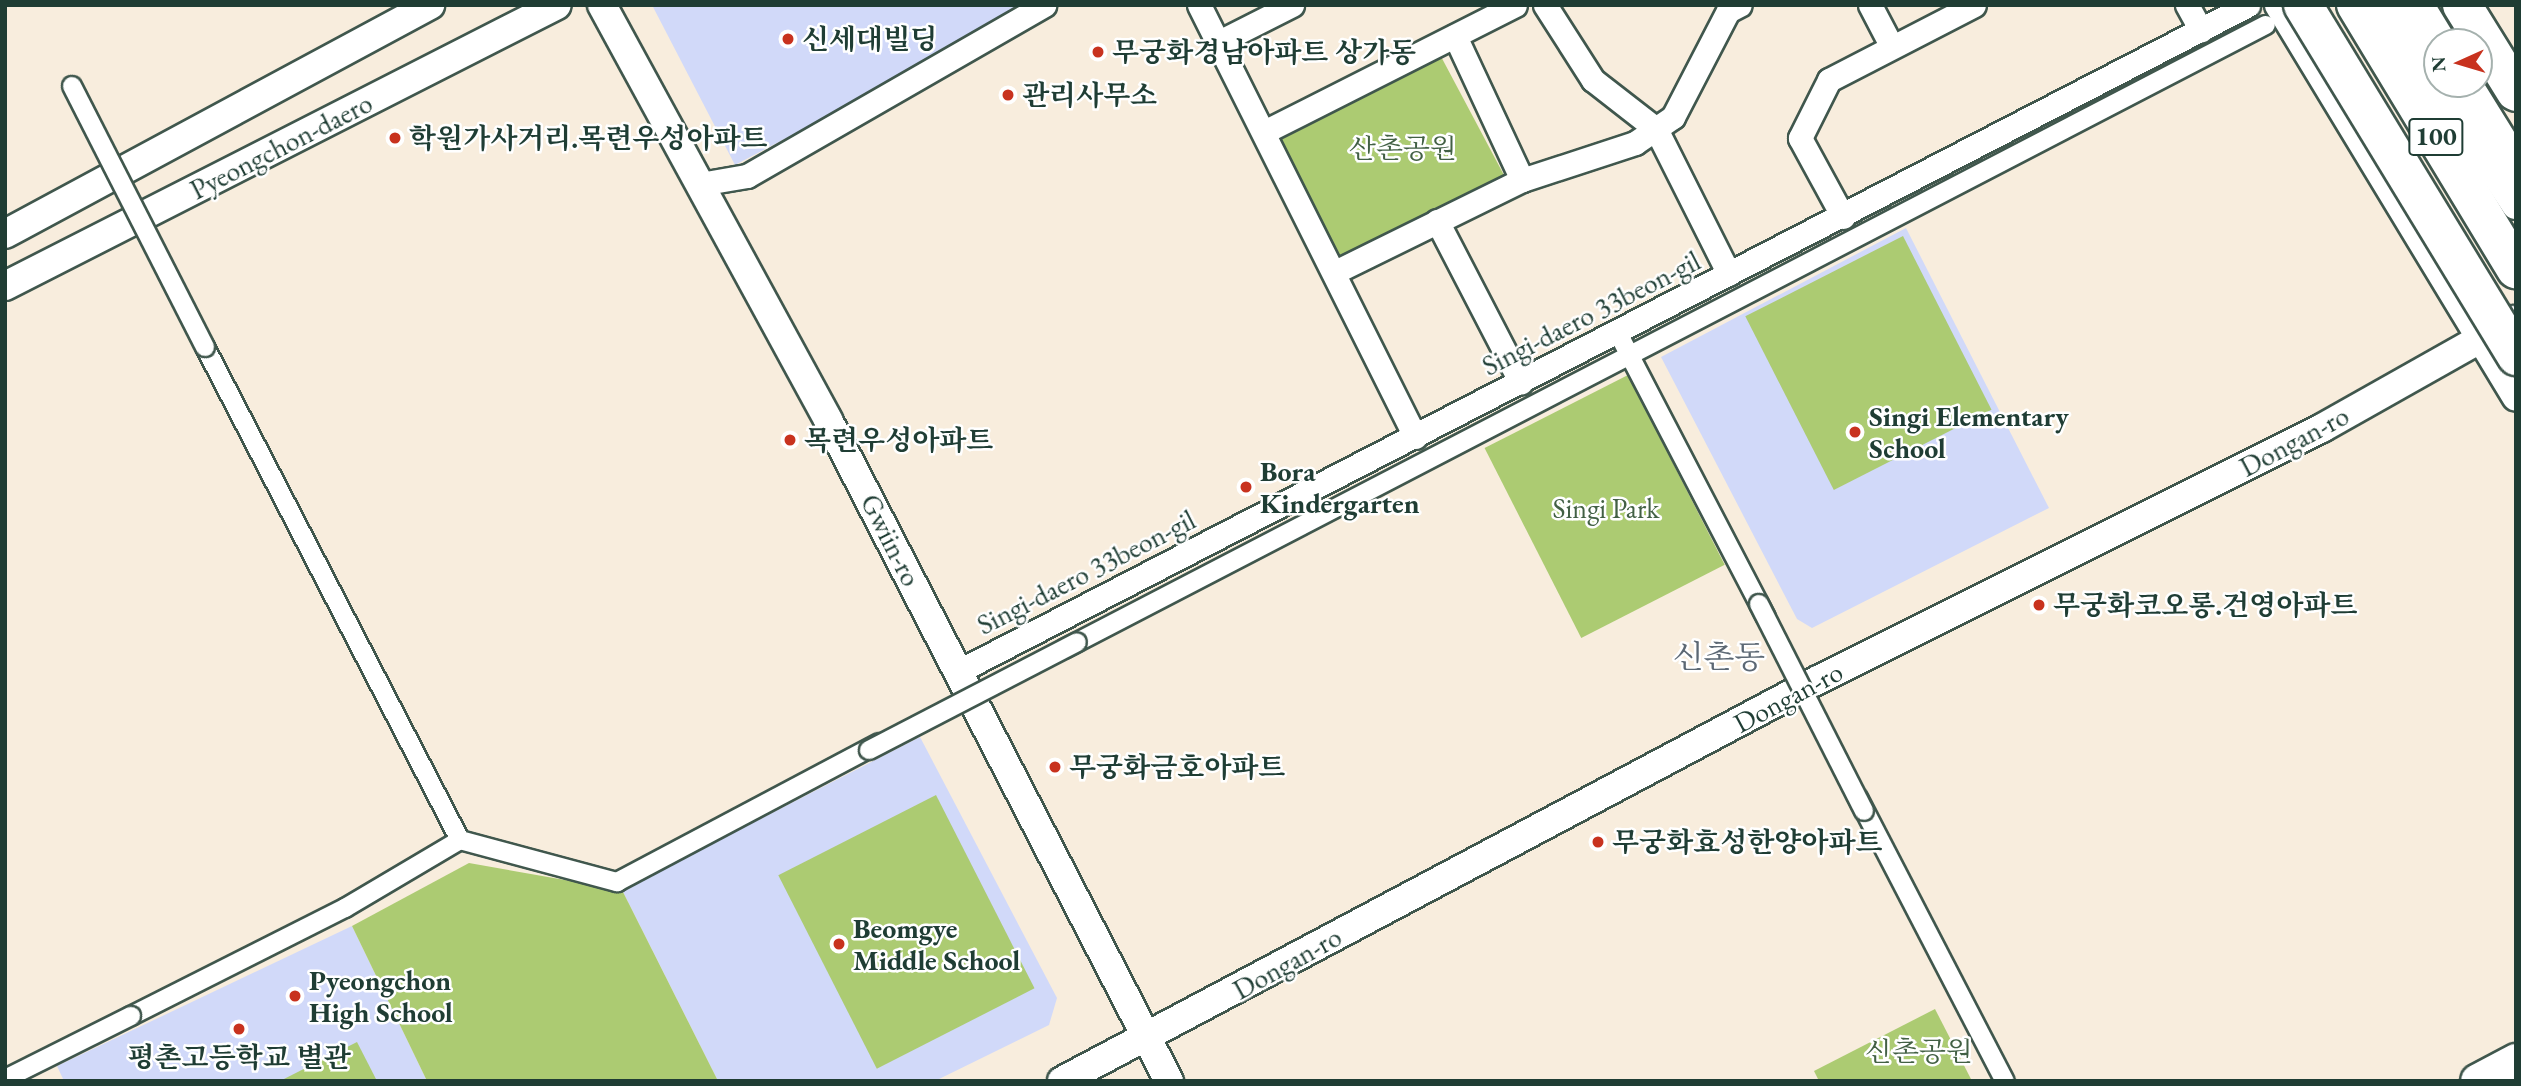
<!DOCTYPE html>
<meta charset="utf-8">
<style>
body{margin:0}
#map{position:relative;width:2521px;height:1086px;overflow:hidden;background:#f8eddd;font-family:"EB Garamond","Noto Serif KR",serif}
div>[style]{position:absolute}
.built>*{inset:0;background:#d1d9f9}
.green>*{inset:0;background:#accb72;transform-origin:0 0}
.roads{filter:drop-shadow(2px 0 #40574d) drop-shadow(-2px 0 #40574d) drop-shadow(0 2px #40574d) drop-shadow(0 -2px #40574d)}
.pedestrian>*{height:18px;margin:-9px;padding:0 9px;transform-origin:9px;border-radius:9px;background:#fff}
.minor>*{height:23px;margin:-11.5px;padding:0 11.5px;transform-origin:11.5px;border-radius:11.5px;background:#fff}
.tertiary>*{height:28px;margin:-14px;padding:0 14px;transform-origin:14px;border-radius:14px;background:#fff}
.primary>*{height:35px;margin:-17.5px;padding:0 17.5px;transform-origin:17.5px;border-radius:17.5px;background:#fff}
.motorway>*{height:38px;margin:-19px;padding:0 19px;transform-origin:19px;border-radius:19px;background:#fff}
.bridges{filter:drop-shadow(2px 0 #40574d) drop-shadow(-2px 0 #40574d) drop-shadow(0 2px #40574d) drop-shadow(0 -2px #40574d)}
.pedestrian-bridge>*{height:18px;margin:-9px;padding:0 9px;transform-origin:9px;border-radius:9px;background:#fff}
.motorway-bridge>*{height:38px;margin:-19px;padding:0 19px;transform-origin:19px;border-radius:19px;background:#fff}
.dots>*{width:19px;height:19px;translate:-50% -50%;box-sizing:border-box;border:4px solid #fff;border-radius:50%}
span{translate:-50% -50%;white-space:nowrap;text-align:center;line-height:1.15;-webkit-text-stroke:5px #fff;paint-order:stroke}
.shield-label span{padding:2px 5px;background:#fff;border:2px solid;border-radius:5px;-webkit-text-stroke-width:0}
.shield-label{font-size:26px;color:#1f3d34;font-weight:700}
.poi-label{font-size:28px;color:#1f3d34;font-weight:700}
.left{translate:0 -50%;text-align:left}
.street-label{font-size:28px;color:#1f3d34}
.park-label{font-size:28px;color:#426044}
.quarter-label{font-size:32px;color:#5c6874}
.frame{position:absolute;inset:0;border:7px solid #1f3d34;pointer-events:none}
.north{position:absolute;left:2423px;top:28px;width:70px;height:70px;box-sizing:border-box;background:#fff;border:2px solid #a5b1ae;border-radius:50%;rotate:266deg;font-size:19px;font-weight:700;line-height:28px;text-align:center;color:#1f3d34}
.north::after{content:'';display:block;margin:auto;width:24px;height:32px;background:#c8321e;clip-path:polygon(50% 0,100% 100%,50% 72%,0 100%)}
</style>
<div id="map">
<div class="built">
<div style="clip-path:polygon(652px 5px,1040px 5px,735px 165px)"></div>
<div style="clip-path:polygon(1906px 228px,2049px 508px,1812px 628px,1797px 619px,1661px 357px)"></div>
<div style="clip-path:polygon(920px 737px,1057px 998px,1049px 1025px,935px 1081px,718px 1081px,622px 890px)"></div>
<div style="clip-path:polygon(352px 926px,427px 1081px,64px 1081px,57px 1066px)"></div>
</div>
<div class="green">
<div style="left:1437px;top:49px;width:142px;height:187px;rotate:62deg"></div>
<div style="left:1903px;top:236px;width:195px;height:177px;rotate:63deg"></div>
<div style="left:1628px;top:375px;width:213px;height:161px;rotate:63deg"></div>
<div style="left:936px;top:795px;width:217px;height:177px;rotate:63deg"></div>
<div style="clip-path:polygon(469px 863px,622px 890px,718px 1081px,427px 1081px,352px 926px)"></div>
<div style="clip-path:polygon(1935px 1009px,1972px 1081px,1819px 1081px,1814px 1071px)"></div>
<div style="clip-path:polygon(357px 1042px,377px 1081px,280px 1081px)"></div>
</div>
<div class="roads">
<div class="pedestrian">
<div style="left:1618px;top:333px;width:320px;rotate:62.5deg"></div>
<div style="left:205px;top:347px;width:555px;rotate:62.65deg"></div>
<div style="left:1064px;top:649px;width:1354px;rotate:-27.44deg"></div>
<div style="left:1858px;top:798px;width:319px;rotate:62.6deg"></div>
<div style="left:131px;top:1016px;width:240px;rotate:-26.8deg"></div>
<div style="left:345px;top:908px;width:134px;rotate:-30.6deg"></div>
<div style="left:460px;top:840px;width:163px;rotate:15deg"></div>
<div style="left:617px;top:882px;width:297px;rotate:-27.9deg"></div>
</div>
<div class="minor">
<div style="left:1199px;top:5px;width:483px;rotate:63.4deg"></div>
<div style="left:1545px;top:5px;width:89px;rotate:57.4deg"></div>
<div style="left:1593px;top:80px;width:80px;rotate:37.9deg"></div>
<div style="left:1656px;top:129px;width:162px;rotate:63.3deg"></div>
<div style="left:1870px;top:5px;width:47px;rotate:62.4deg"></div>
<div style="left:2187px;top:5px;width:29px;rotate:61deg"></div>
<div style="left:1455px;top:36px;width:159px;rotate:65deg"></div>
<div style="left:1219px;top:42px;width:82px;rotate:-26.9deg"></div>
<div style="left:1264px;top:132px;width:281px;rotate:-26.8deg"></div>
<div style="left:700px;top:184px;width:48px;rotate:-9.7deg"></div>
<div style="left:747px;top:176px;width:343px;rotate:-29.9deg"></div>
<div style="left:1843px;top:217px;width:90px;rotate:-118.6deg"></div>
<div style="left:1800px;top:138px;width:65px;rotate:-63.4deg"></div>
<div style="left:1829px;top:80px;width:163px;rotate:-27.3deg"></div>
<div style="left:1437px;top:221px;width:182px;rotate:62.6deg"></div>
<div style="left:1335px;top:272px;width:208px;rotate:-26.2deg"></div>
<div style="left:1522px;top:180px;width:119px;rotate:-18.1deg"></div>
<div style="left:1635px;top:143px;width:46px;rotate:-34.4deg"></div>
<div style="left:1673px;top:117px;width:119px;rotate:-62.6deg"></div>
<div style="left:1728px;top:11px;width:13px;rotate:-27deg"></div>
<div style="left:959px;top:671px;width:1451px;rotate:-27.32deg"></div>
</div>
<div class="tertiary">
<div style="left:602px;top:5px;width:473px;rotate:61.4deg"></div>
<div style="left:828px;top:420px;width:744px;rotate:62.71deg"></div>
<div style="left:2279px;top:5px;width:458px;rotate:58.8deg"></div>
<div style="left:2385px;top:5px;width:239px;rotate:56.8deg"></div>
<div style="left:5px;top:234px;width:483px;rotate:-28.3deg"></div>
<div style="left:5px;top:286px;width:619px;rotate:-26.98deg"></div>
<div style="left:1062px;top:1081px;width:854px;rotate:-27.95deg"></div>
<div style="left:1816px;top:681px;width:566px;rotate:-26.57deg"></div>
<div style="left:2322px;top:428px;width:220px;rotate:-29.4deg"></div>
</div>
<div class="primary">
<div style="left:2478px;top:1081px;width:43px;rotate:-27.8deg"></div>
</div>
<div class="motorway">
<div style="left:2356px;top:5px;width:309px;rotate:58.8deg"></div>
<div style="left:2414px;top:5px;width:44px;rotate:58.8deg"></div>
<div style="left:2462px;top:5px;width:102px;rotate:58.2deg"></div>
<div style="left:2462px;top:84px;width:102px;rotate:58.2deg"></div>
</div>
</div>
<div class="bridges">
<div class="pedestrian-bridge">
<div style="left:72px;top:86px;width:293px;rotate:63deg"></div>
<div style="left:1759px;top:604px;width:232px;rotate:63.1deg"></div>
<div style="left:869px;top:750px;width:234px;rotate:-27.4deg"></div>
<div style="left:5px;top:1079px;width:141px;rotate:-26.6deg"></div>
</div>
<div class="motorway-bridge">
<div style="left:2303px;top:5px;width:411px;rotate:58.7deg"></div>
</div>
</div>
<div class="dots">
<div style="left:788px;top:39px;background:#c8321e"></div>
<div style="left:1098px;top:52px;background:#c8321e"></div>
<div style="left:1008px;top:95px;background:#c8321e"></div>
<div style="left:395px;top:138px;background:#c8321e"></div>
<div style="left:1855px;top:432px;background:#c8321e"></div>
<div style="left:790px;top:440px;background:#c8321e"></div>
<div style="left:1246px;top:487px;background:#c8321e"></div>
<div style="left:2039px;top:605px;background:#c8321e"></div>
<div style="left:1055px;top:767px;background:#c8321e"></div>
<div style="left:1598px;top:842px;background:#c8321e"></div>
<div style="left:839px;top:944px;background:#c8321e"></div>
<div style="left:295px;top:996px;background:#c8321e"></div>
<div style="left:239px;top:1029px;background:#c8321e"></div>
</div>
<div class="shield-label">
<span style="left:2436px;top:137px">100</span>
</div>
<div class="poi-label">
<span class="left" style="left:802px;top:39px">신세대빌딩</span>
<span class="left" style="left:1112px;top:52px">무궁화경남아파트 상가동</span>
<span class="left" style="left:1022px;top:95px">관리사무소</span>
<span class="left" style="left:409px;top:138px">학원가사거리.목련우성아파트</span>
<span class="left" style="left:1869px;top:432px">Singi Elementary<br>School</span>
<span class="left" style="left:804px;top:440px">목련우성아파트</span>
<span class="left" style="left:1260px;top:487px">Bora<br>Kindergarten</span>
<span class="left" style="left:2053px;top:605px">무궁화코오롱.건영아파트</span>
<span class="left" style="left:1069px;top:767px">무궁화금호아파트</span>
<span class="left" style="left:1612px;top:842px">무궁화효성한양아파트</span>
<span class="left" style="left:853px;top:944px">Beomgye<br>Middle School</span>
<span class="left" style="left:309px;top:996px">Pyeongchon<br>High School</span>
<span style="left:239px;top:1057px">평촌고등학교 별관</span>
</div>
<div class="street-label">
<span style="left:281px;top:146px;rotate:-27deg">Pyeongchon-daero</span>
<span style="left:1591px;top:313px;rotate:-27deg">Singi-daero 33beon-gil</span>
<span style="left:2294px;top:441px;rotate:-28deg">Dongan-ro</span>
<span style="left:891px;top:540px;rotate:63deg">Gwiin-ro</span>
<span style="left:1086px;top:572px;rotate:-27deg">Singi-daero 33beon-gil</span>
<span style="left:1788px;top:697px;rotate:-28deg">Dongan-ro</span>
<span style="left:1287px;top:963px;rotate:-29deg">Dongan-ro</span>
</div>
<div class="park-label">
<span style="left:1403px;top:148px">산촌공원</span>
<span style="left:1606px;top:508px">Singi Park</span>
<span style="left:1919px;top:1051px">신촌공원</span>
</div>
<div class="quarter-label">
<span style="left:1719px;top:657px">신촌동</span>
</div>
<div class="frame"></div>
<div class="north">N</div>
</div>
